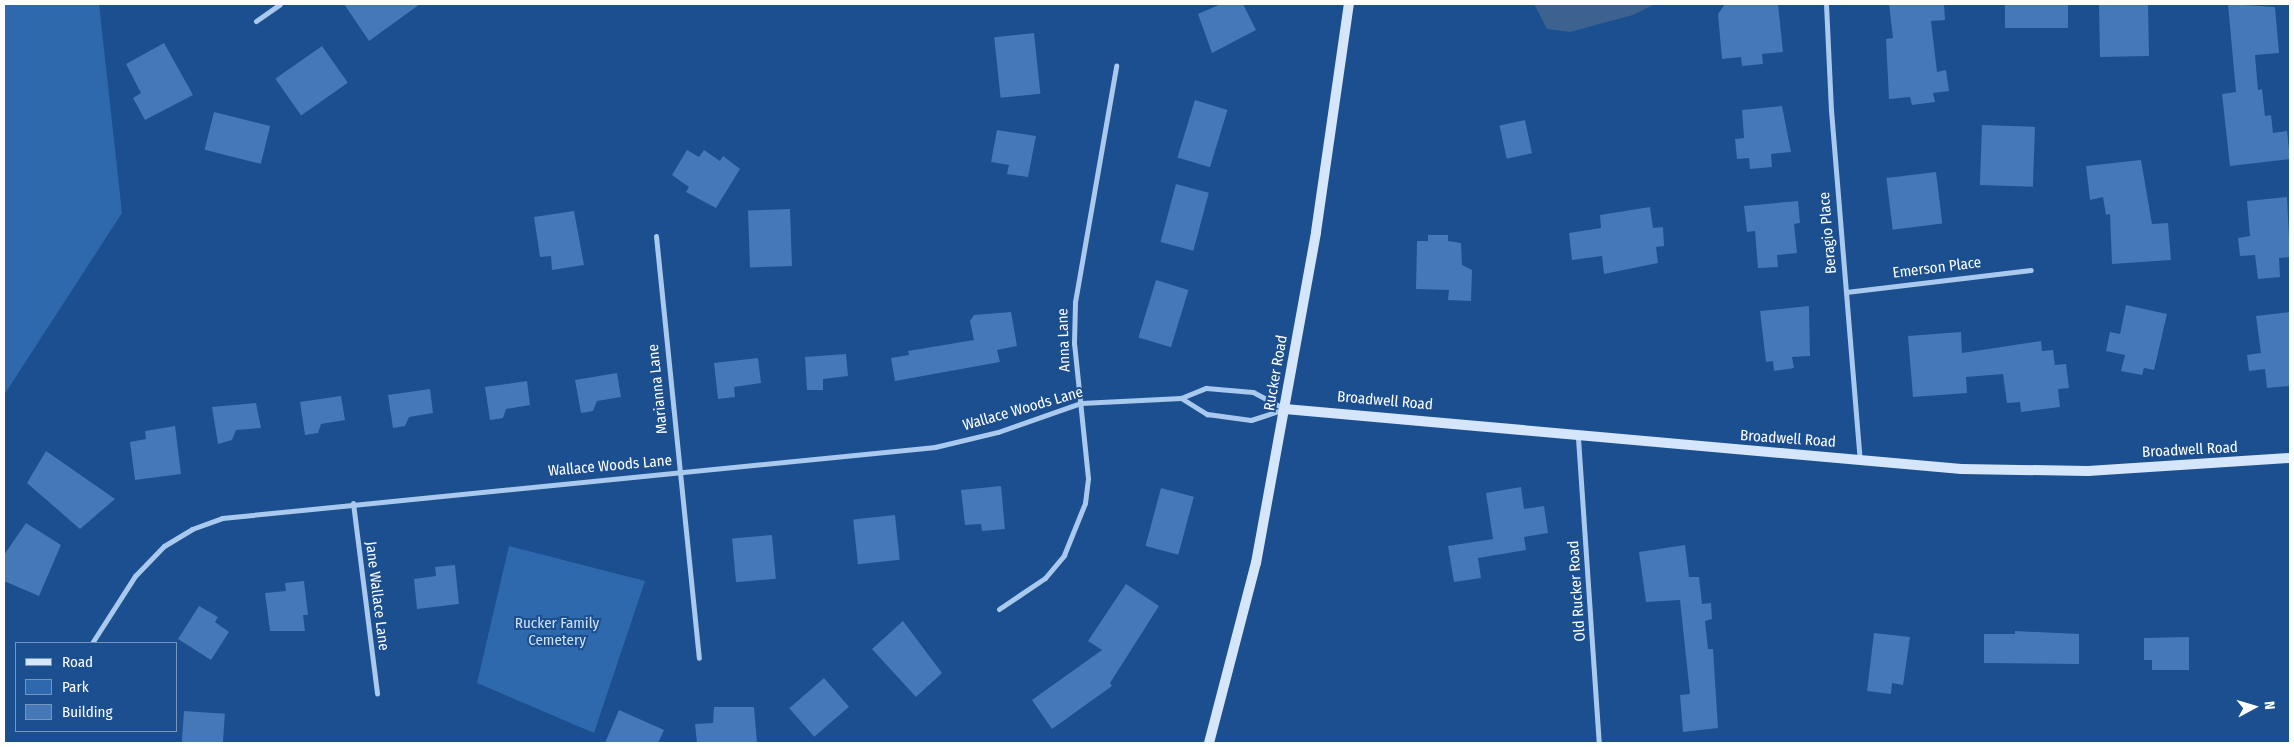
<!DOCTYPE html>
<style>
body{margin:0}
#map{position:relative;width:2294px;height:747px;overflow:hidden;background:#1b4f8f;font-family:"Fira Sans Condensed",sans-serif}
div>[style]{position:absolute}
.green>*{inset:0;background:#2e69ad}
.water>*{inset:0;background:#3c6290}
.building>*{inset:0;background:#4478b7;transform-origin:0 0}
.street>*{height:5px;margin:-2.5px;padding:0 2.5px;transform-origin:2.5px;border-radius:2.5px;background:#a9c9ee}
.secondary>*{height:10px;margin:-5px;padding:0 5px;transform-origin:5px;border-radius:5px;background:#d6e6fa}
span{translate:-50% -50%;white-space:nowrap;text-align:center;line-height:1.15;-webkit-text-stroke:4px #1b4f8f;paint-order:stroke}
.street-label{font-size:15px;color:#fff}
.park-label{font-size:15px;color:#cfe3fa}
.frame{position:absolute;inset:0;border:5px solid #fff;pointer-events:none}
.legend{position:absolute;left:15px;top:642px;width:162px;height:90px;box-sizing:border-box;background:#1b4f8f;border:1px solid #7695bc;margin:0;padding:6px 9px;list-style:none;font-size:15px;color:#fff}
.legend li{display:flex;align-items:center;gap:10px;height:25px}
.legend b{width:25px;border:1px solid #7695bc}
.north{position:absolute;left:2229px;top:682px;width:50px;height:50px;-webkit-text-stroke:4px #1b4f8f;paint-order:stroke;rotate:84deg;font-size:14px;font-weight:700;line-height:20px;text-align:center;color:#fff}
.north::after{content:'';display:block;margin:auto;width:18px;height:22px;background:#fff;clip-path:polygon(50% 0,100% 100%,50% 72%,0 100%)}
</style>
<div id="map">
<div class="green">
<div style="clip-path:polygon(4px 4px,99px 4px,122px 213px,4px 395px)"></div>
<div style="clip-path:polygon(509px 546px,645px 581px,594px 733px,477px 683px)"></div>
</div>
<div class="water">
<div style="clip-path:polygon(1534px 4px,1655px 4px,1633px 15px,1570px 32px,1547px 29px)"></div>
</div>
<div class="building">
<div style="clip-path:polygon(344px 4px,420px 4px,369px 41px)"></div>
<div style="clip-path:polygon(1221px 4px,1243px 4px,1256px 30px,1212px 53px,1198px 14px)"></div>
<div style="clip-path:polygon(1725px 4px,1778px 4px,1783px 52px,1762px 54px,1763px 64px,1742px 66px,1741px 57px,1722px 59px,1718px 14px)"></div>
<div style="clip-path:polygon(1889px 4px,1944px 4px,1945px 20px,1931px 21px,1937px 72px,1946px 70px,1949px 91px,1933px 93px,1935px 102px,1912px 105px,1910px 97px,1889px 99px,1886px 39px,1893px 38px)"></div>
<div style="left:2005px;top:4px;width:63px;height:24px"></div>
<div style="clip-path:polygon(2114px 4px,2148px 4px,2149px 56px,2100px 57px,2099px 5px)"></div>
<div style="clip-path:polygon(2228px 4px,2275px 7px,2279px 53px,2255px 55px,2258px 90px,2262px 89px,2265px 116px,2271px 115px,2273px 133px,2287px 131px,2290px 159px,2230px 166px,2222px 94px,2236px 92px)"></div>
<div style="left:1034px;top:33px;width:61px;height:40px;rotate:84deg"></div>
<div style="clip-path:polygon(164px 43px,193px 95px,145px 120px,133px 98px,141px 93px,126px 64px)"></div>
<div style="left:322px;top:46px;width:45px;height:57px;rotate:55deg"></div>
<div style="left:1195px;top:100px;width:34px;height:60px;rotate:17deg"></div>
<div style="clip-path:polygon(1782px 106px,1791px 152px,1771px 154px,1772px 167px,1750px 169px,1749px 158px,1737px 159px,1735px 139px,1744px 138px,1742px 110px)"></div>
<div style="left:214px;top:112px;width:58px;height:39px;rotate:14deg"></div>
<div style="left:1525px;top:120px;width:34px;height:26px;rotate:78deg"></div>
<div style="left:1982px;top:125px;width:53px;height:60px;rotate:2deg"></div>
<div style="clip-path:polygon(997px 130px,1036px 136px,1028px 177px,1007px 174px,1009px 165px,991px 162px)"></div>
<div style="clip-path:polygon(687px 150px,699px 157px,704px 150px,720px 161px,723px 156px,740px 169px,716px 208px,686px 192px,689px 187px,672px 175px)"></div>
<div style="clip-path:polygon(2141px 160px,2152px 224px,2168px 223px,2171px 260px,2112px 264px,2110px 214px,2106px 215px,2103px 197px,2090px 200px,2086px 166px)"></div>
<div style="left:1936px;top:172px;width:52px;height:50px;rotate:83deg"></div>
<div style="left:1176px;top:184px;width:34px;height:60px;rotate:15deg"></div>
<div style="clip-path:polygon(2287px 197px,2290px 257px,2279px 258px,2280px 277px,2258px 279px,2255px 255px,2240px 256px,2238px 238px,2250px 236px,2247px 201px)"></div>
<div style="clip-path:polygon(1798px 201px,1800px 223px,1794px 224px,1797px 253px,1777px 255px,1778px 267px,1758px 268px,1755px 231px,1747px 232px,1744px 206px)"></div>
<div style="clip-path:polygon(1650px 207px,1653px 228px,1663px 227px,1664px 246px,1656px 247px,1658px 263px,1604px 274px,1602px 256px,1572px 260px,1569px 233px,1601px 228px,1600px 215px)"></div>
<div style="left:790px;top:209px;width:57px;height:42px;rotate:88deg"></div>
<div style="clip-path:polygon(574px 211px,584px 265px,552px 270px,551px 256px,540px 257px,534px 217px)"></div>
<div style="clip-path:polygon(1428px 235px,1448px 235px,1448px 241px,1461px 243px,1462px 265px,1472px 270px,1471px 301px,1448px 300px,1449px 290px,1416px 289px,1417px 241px,1428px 241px)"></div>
<div style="left:1156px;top:280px;width:34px;height:60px;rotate:17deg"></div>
<div style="clip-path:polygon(2126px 305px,2167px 314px,2154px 370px,2144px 368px,2142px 375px,2121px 371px,2125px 355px,2106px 351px,2110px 332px,2120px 334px)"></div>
<div style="clip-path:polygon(1809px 306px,1810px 356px,1792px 357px,1794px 368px,1774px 371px,1773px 361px,1766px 362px,1760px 311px)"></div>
<div style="clip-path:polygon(1011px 312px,1017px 346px,997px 350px,1000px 362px,895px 381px,891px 358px,909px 355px,908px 351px,974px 340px,970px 321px,974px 315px)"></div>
<div style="clip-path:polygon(2290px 312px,2289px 386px,2267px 388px,2265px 369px,2249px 371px,2247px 355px,2261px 353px,2256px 316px)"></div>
<div style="clip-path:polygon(1961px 332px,1962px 353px,2041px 341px,2042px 351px,2053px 350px,2055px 365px,2066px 364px,2069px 388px,2058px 389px,2060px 407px,2021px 412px,2020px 402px,2007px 403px,2003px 374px,1966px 377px,1967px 393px,1913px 397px,1908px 336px)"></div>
<div style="clip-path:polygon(846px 354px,848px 376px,823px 379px,823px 390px,807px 390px,805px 357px)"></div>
<div style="clip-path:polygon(758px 358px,761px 383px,734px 387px,735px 397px,718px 399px,714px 363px)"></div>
<div style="clip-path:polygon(617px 373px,621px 397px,597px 401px,593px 411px,581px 413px,575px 380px)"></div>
<div style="clip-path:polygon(527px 381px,530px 405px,506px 409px,503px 418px,490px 420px,485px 387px)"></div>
<div style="clip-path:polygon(430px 389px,433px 413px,409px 417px,405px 426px,393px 428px,388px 395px)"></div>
<div style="clip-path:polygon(341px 396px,345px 420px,321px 424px,318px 433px,305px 435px,300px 402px)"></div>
<div style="clip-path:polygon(256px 403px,261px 428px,236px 430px,232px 440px,218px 444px,212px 407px)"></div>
<div style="clip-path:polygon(175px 426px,181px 474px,135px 480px,130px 442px,146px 439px,145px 431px)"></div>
<div style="clip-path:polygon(46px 451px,115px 499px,80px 529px,27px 483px)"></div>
<div style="clip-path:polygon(1001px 486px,1005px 529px,982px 531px,981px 524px,965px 525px,961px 490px)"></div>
<div style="clip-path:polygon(1521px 487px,1524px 509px,1544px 506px,1548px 533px,1524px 537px,1526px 550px,1478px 558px,1481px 578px,1454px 582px,1448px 546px,1493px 539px,1486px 493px)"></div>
<div style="left:1161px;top:488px;width:34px;height:60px;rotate:15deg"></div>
<div style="left:895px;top:515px;width:45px;height:42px;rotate:84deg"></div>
<div style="clip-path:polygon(26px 523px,61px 545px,39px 596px,4px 581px,4px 555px)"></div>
<div style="left:772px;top:535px;width:44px;height:40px;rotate:85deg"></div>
<div style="clip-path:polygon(1685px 545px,1689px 577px,1699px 577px,1702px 604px,1711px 603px,1712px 619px,1705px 621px,1708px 649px,1713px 649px,1718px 728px,1683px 732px,1680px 695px,1690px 694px,1680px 600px,1646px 602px,1639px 552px)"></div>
<div style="clip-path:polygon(455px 565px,459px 604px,417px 609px,414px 579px,436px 576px,435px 567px)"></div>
<div style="clip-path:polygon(304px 581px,308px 615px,303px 615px,305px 631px,270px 631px,265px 593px,286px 591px,285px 583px)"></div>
<div style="clip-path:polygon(1126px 584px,1159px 606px,1110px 683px,1112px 686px,1052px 729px,1032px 700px,1102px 650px,1088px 641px)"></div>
<div style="clip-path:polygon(199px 606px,218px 617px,215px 622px,229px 632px,211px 660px,178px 639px)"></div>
<div style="clip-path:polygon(903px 621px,942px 673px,916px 697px,872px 649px)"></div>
<div style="clip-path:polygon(2015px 631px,2079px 634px,2079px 664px,1984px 663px,1984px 634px,2015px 634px)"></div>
<div style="clip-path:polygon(1874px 633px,1910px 637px,1903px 685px,1892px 683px,1891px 694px,1867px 691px)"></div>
<div style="clip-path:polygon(2189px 637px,2189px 670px,2152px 670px,2152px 660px,2144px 660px,2144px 638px)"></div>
<div style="left:824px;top:678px;width:38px;height:46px;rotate:49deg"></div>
<div style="clip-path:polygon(714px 707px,754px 707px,757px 743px,697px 743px,695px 724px,713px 723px)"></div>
<div style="clip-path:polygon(619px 710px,664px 730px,658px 743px,605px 743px)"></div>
<div style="left:184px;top:711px;width:41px;height:32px;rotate:4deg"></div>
</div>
<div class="street">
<div style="left:1826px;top:4px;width:106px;rotate:87.3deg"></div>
<div style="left:1831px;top:110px;width:351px;rotate:85.3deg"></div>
<div style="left:256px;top:21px;width:29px;rotate:-35deg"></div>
<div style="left:656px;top:236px;width:424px;rotate:84.2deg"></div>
<div style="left:1846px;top:292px;width:186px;rotate:-6.8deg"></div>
<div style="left:1181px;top:398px;width:31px;rotate:32deg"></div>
<div style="left:1207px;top:414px;width:44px;rotate:7.8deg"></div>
<div style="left:1251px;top:420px;width:35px;rotate:-18deg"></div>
<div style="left:1578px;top:438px;width:306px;rotate:86.1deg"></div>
<div style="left:353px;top:503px;width:192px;rotate:82.8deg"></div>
<div style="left:999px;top:609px;width:55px;rotate:-34deg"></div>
<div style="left:1045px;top:578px;width:30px;rotate:-50deg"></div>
<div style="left:1064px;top:555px;width:56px;rotate:-68deg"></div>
<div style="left:1085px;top:503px;width:25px;rotate:-83deg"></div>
<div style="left:1088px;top:478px;width:136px;rotate:-95.9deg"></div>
<div style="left:1074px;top:343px;width:41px;rotate:-88.6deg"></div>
<div style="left:1075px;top:302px;width:240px;rotate:-80.1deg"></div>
<div style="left:92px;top:643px;width:80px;rotate:-57.3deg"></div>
<div style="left:135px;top:576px;width:42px;rotate:-46deg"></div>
<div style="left:164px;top:546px;width:33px;rotate:-31deg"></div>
<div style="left:192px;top:529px;width:32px;rotate:-20deg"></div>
<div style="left:222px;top:518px;width:717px;rotate:-5.69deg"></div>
<div style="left:935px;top:447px;width:65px;rotate:-13.4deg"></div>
<div style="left:998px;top:432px;width:88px;rotate:-19.3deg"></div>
<div style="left:1081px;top:403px;width:100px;rotate:-2.9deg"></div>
<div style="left:1181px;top:398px;width:27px;rotate:-22deg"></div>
<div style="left:1206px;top:388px;width:47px;rotate:4.9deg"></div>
<div style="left:1253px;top:392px;width:34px;rotate:28deg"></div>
</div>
<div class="secondary">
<div style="left:1285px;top:409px;width:679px;rotate:5.07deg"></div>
<div style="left:1961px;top:469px;width:127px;rotate:0.9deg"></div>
<div style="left:2088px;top:471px;width:202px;rotate:-3.7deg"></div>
<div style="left:1209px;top:743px;width:186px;rotate:-75.4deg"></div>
<div style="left:1256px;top:563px;width:336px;rotate:-79.7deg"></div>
<div style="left:1316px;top:232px;width:230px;rotate:-81.8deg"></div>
</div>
<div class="street-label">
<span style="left:1828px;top:233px;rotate:-95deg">Beragio Place</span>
<span style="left:1937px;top:268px;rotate:-7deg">Emerson Place</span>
<span style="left:1064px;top:340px;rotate:-92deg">Anna Lane</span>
<span style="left:1276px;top:373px;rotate:-80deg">Rucker Road</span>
<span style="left:658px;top:389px;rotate:-96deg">Marianna Lane</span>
<span style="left:1385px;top:401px;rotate:5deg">Broadwell Road</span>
<span style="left:1023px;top:409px;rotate:-16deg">Wallace Woods Lane</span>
<span style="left:1788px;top:439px;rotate:4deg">Broadwell Road</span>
<span style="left:2190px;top:450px;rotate:-3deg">Broadwell Road</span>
<span style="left:610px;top:466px;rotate:-5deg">Wallace Woods Lane</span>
<span style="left:1577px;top:591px;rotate:-94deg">Old Rucker Road</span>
<span style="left:377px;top:596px;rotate:83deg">Jane Wallace Lane</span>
</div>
<div class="park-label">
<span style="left:557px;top:632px">Rucker Family<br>Cemetery</span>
</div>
<div class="frame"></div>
<ul class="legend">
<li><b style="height:6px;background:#d6e6fa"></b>Road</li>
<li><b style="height:14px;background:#2e69ad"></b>Park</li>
<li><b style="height:14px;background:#4478b7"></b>Building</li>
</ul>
<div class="north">N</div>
</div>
